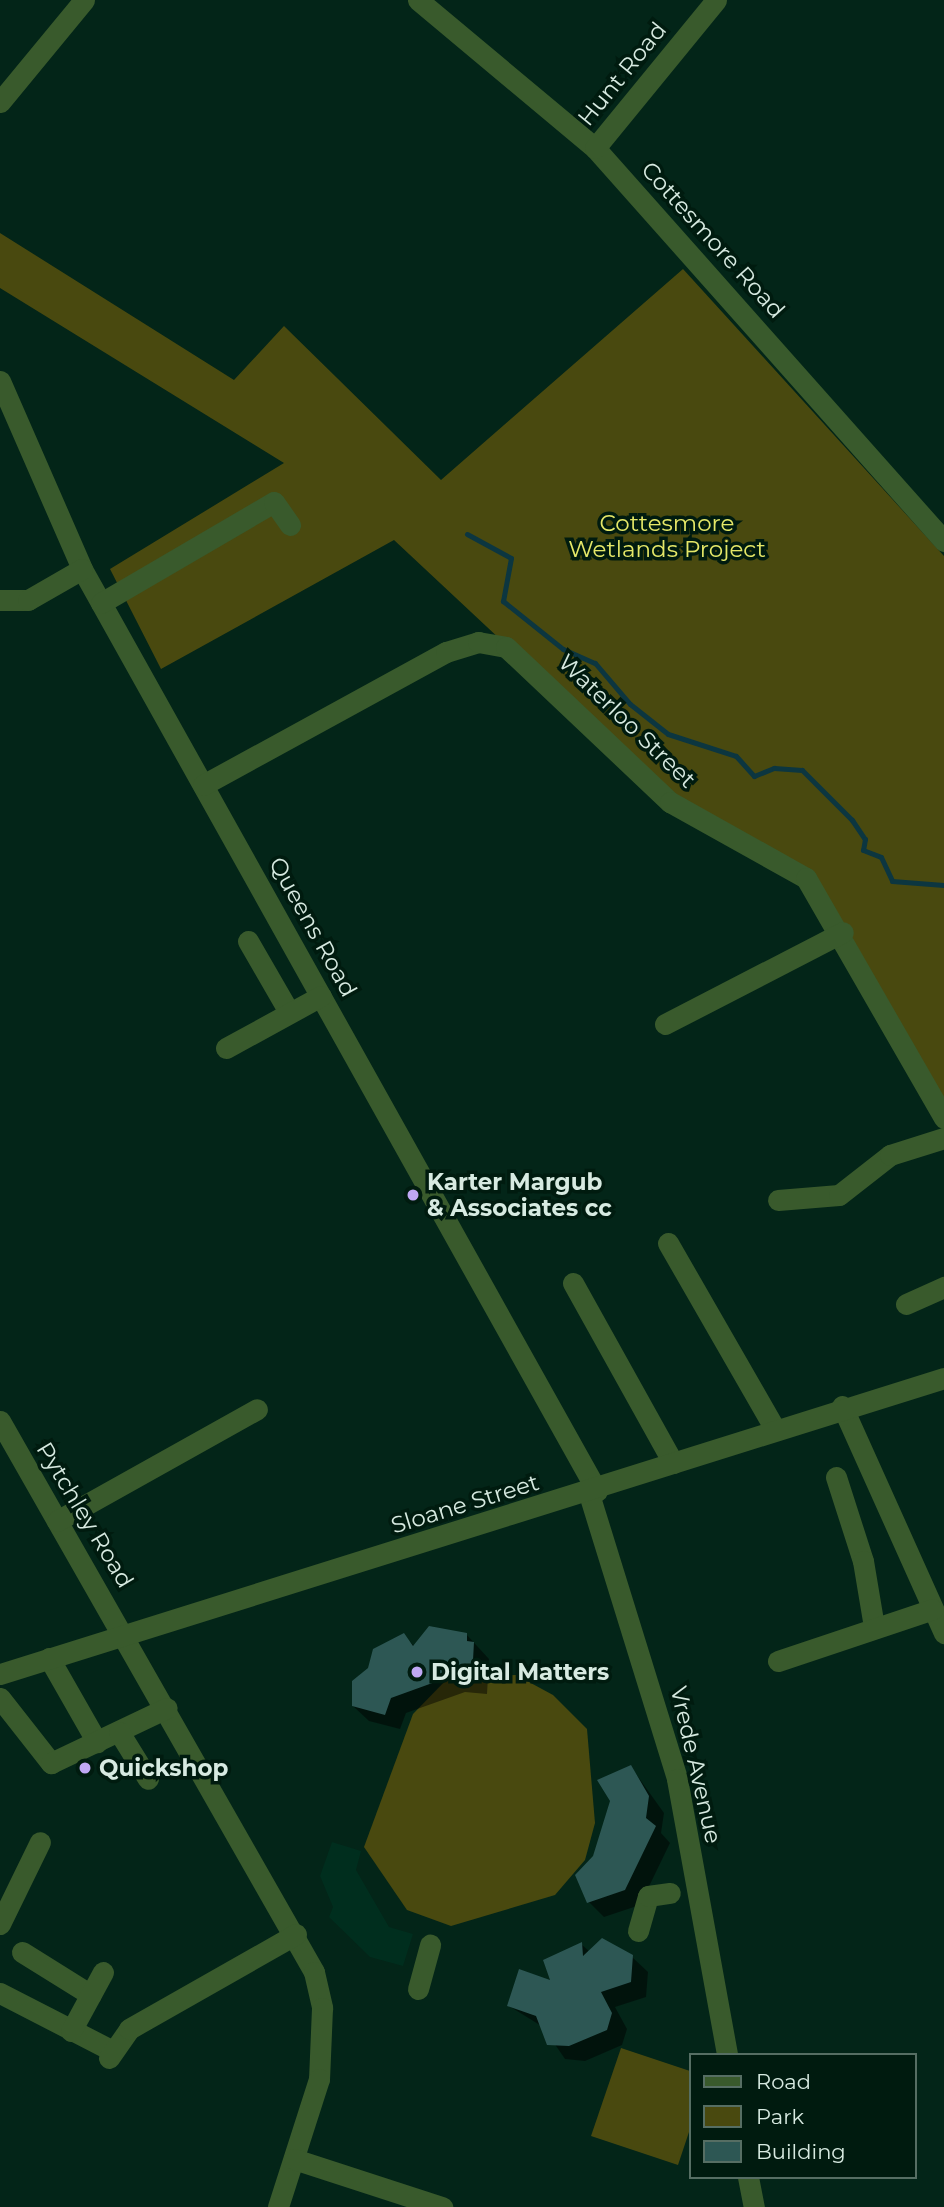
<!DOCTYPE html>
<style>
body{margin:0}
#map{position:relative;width:944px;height:2207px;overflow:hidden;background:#032518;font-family:Montserrat,sans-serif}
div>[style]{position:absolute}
.built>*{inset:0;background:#002e1e}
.green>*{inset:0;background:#49490f}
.shadow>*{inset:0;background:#0007}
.stream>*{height:5px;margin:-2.5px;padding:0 2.5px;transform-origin:2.5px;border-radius:2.5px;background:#0c3640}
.building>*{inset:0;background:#2d5754}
.minor>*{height:21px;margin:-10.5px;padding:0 10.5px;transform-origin:10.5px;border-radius:10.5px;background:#395a2c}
.dots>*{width:19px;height:19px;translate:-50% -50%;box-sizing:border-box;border:4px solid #001b0f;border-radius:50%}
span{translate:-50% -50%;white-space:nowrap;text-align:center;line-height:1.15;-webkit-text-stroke:7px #001b0f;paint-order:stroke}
.street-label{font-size:23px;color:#d7eae1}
.park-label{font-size:23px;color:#e5e868}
.poi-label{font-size:23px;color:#d7eae1;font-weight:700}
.left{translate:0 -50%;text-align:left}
.legend{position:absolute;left:689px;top:2053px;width:228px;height:126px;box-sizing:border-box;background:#001b0f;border:2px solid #566e63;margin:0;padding:9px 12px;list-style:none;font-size:21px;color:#d7eae1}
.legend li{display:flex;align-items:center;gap:14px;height:35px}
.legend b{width:35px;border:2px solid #566e63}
</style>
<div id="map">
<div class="built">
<div style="clip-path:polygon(332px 1842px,361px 1851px,356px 1870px,389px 1927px,413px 1934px,403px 1966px,370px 1957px,329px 1917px,333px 1907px,320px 1876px)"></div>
</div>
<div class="green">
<div style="clip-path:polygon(0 233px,234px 380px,284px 326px,441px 480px,683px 269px,944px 556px,944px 1111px,797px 872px,686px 813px,394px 540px,161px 669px,110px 569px,284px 463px,0 288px)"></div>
<div style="clip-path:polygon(516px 1675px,553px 1695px,587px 1729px,595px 1823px,585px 1860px,555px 1895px,451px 1926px,407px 1910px,364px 1847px,413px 1714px,449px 1677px)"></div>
<div style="clip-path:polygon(621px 2048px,690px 2071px,690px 2129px,678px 2165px,591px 2136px)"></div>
</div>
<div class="shadow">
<div style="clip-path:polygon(466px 1634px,489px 1659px,487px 1694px,465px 1692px,406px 1713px,400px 1729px,369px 1721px,353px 1706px,404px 1635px,415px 1647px)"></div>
<div style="clip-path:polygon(631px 1767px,664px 1813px,661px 1833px,670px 1843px,640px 1905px,604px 1917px,589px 1902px,594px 1857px)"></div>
<div style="clip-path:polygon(581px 1944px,590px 1952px,632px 1957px,648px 1972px,646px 1997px,615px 2007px,627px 2029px,622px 2045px,585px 2061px,565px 2059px,543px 2027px,509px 2006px,553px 1983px)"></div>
</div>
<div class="stream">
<div style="left:467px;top:534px;width:50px;rotate:28.6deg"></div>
<div style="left:511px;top:558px;width:44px;rotate:100.5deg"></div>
<div style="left:503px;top:601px;width:77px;rotate:38.7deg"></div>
<div style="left:563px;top:649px;width:35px;rotate:24deg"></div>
<div style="left:595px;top:663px;width:54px;rotate:49.5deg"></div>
<div style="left:630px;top:704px;width:48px;rotate:38.3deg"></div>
<div style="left:668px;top:734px;width:71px;rotate:17.9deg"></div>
<div style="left:736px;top:756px;width:27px;rotate:48deg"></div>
<div style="left:754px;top:776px;width:22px;rotate:-22deg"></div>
<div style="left:774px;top:768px;width:28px;rotate:4deg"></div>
<div style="left:802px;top:770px;width:71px;rotate:45deg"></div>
<div style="left:852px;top:820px;width:23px;rotate:56deg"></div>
<div style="left:865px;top:839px;width:11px;rotate:100deg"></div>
<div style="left:863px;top:850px;width:19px;rotate:21deg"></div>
<div style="left:881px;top:857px;width:26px;rotate:65deg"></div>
<div style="left:892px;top:881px;width:52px;rotate:4.4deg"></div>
</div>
<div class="building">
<div style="clip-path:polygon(429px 1626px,467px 1633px,467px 1641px,474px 1642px,472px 1679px,449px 1677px,391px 1698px,385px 1715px,352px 1706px,352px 1681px,368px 1668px,373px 1649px,404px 1633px,413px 1646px)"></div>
<div style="clip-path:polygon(631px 1765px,649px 1796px,646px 1818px,656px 1826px,625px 1890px,587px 1903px,575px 1875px,593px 1856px,610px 1801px,597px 1780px)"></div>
<div style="clip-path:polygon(602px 1938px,633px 1955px,631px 1982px,601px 1992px,612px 2013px,607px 2030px,569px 2046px,547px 2045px,536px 2016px,507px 2006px,519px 1969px,550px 1980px,543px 1960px,582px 1942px,583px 1956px)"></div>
</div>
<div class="minor">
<div style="left:418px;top:0;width:231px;rotate:39.9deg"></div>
<div style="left:595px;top:148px;width:526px;rotate:48.39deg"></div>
<div style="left:0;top:102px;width:132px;rotate:-50.5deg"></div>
<div style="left:595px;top:148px;width:191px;rotate:-50.7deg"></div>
<div style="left:0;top:381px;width:205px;rotate:66.4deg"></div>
<div style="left:82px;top:569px;width:1056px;rotate:60.81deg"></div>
<div style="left:0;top:600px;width:28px"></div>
<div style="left:28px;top:600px;width:62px;rotate:-29.9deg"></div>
<div style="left:101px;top:603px;width:200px;rotate:-30.3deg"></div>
<div style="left:274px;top:502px;width:28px;rotate:55deg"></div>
<div style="left:203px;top:785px;width:277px;rotate:-28.7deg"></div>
<div style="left:446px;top:652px;width:34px;rotate:-17deg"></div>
<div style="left:478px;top:642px;width:28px;rotate:10deg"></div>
<div style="left:506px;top:647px;width:226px;rotate:43.4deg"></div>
<div style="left:670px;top:802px;width:156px;rotate:29.2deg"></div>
<div style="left:806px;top:878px;width:277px;rotate:60.1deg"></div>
<div style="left:248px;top:941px;width:82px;rotate:60deg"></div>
<div style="left:665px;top:1024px;width:200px;rotate:-27.3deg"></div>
<div style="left:226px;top:1048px;width:108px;rotate:-28.7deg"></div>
<div style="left:778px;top:1200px;width:61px;rotate:-4.7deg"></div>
<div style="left:839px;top:1195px;width:65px;rotate:-38.1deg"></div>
<div style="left:890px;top:1155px;width:57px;rotate:-17.5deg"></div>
<div style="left:668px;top:1243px;width:215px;rotate:60.1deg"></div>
<div style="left:573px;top:1283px;width:206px;rotate:60.9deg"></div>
<div style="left:906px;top:1304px;width:42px;rotate:-24.1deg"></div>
<div style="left:842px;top:1406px;width:249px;rotate:65.8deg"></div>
<div style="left:0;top:1421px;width:634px;rotate:60.32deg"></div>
<div style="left:314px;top:1972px;width:37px;rotate:77deg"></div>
<div style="left:322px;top:2008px;width:71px;rotate:92.4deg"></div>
<div style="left:319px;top:2079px;width:134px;rotate:107.8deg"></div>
<div style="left:836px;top:1477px;width:88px;rotate:72.2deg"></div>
<div style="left:863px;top:1561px;width:67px;rotate:80.5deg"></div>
<div style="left:589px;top:1494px;width:298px;rotate:72.8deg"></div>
<div style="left:677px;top:1779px;width:280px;rotate:79.7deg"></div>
<div style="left:57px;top:1521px;width:229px;rotate:-29.2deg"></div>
<div style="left:49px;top:1658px;width:97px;rotate:60.3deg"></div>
<div style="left:778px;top:1661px;width:163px;rotate:-18.5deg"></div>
<div style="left:0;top:1674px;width:989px;rotate:-17.41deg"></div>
<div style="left:0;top:1698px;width:83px;rotate:51.9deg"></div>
<div style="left:51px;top:1763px;width:128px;rotate:-25.4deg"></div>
<div style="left:119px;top:1732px;width:55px;rotate:58.3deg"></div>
<div style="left:0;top:1924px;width:91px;rotate:-64deg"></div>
<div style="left:638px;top:1931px;width:36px;rotate:-74deg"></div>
<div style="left:648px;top:1896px;width:22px;rotate:-8deg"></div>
<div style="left:22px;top:1952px;width:81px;rotate:31.9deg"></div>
<div style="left:418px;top:1989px;width:46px;rotate:-74.7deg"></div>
<div style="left:0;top:1993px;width:127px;rotate:27.2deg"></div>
<div style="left:71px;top:2031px;width:67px;rotate:-61.5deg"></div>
<div style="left:109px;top:2058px;width:35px;rotate:-55deg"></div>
<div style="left:129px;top:2029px;width:192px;rotate:-29.6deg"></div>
<div style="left:294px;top:2159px;width:156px;rotate:18deg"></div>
<div style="left:748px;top:2177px;width:31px;rotate:79deg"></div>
</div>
<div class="dots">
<div style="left:413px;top:1195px;background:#c0a8f4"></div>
<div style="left:417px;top:1672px;background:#c0a8f4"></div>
<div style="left:85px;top:1768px;background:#c0a8f4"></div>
</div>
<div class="street-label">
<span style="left:622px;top:74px;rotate:-51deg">Hunt Road</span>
<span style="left:713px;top:240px;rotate:48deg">Cottesmore Road</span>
<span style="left:627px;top:721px;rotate:44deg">Waterloo Street</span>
<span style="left:313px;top:927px;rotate:61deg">Queens Road</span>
<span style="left:465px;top:1504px;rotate:-17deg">Sloane Street</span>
<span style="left:85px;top:1515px;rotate:59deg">Pytchley Road</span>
<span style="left:696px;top:1765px;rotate:77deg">Vrede Avenue</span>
</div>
<div class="park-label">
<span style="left:667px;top:536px">Cottesmore<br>Wetlands Project</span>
</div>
<div class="poi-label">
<span class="left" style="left:427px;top:1195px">Karter Margub<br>&amp; Associates cc</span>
<span class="left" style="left:431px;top:1672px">Digital Matters</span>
<span class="left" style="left:99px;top:1768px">Quickshop</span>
</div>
<ul class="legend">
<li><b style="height:9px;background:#395a2c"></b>Road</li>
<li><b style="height:19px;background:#49490f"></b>Park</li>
<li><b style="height:19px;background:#2d5754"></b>Building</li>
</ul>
</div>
